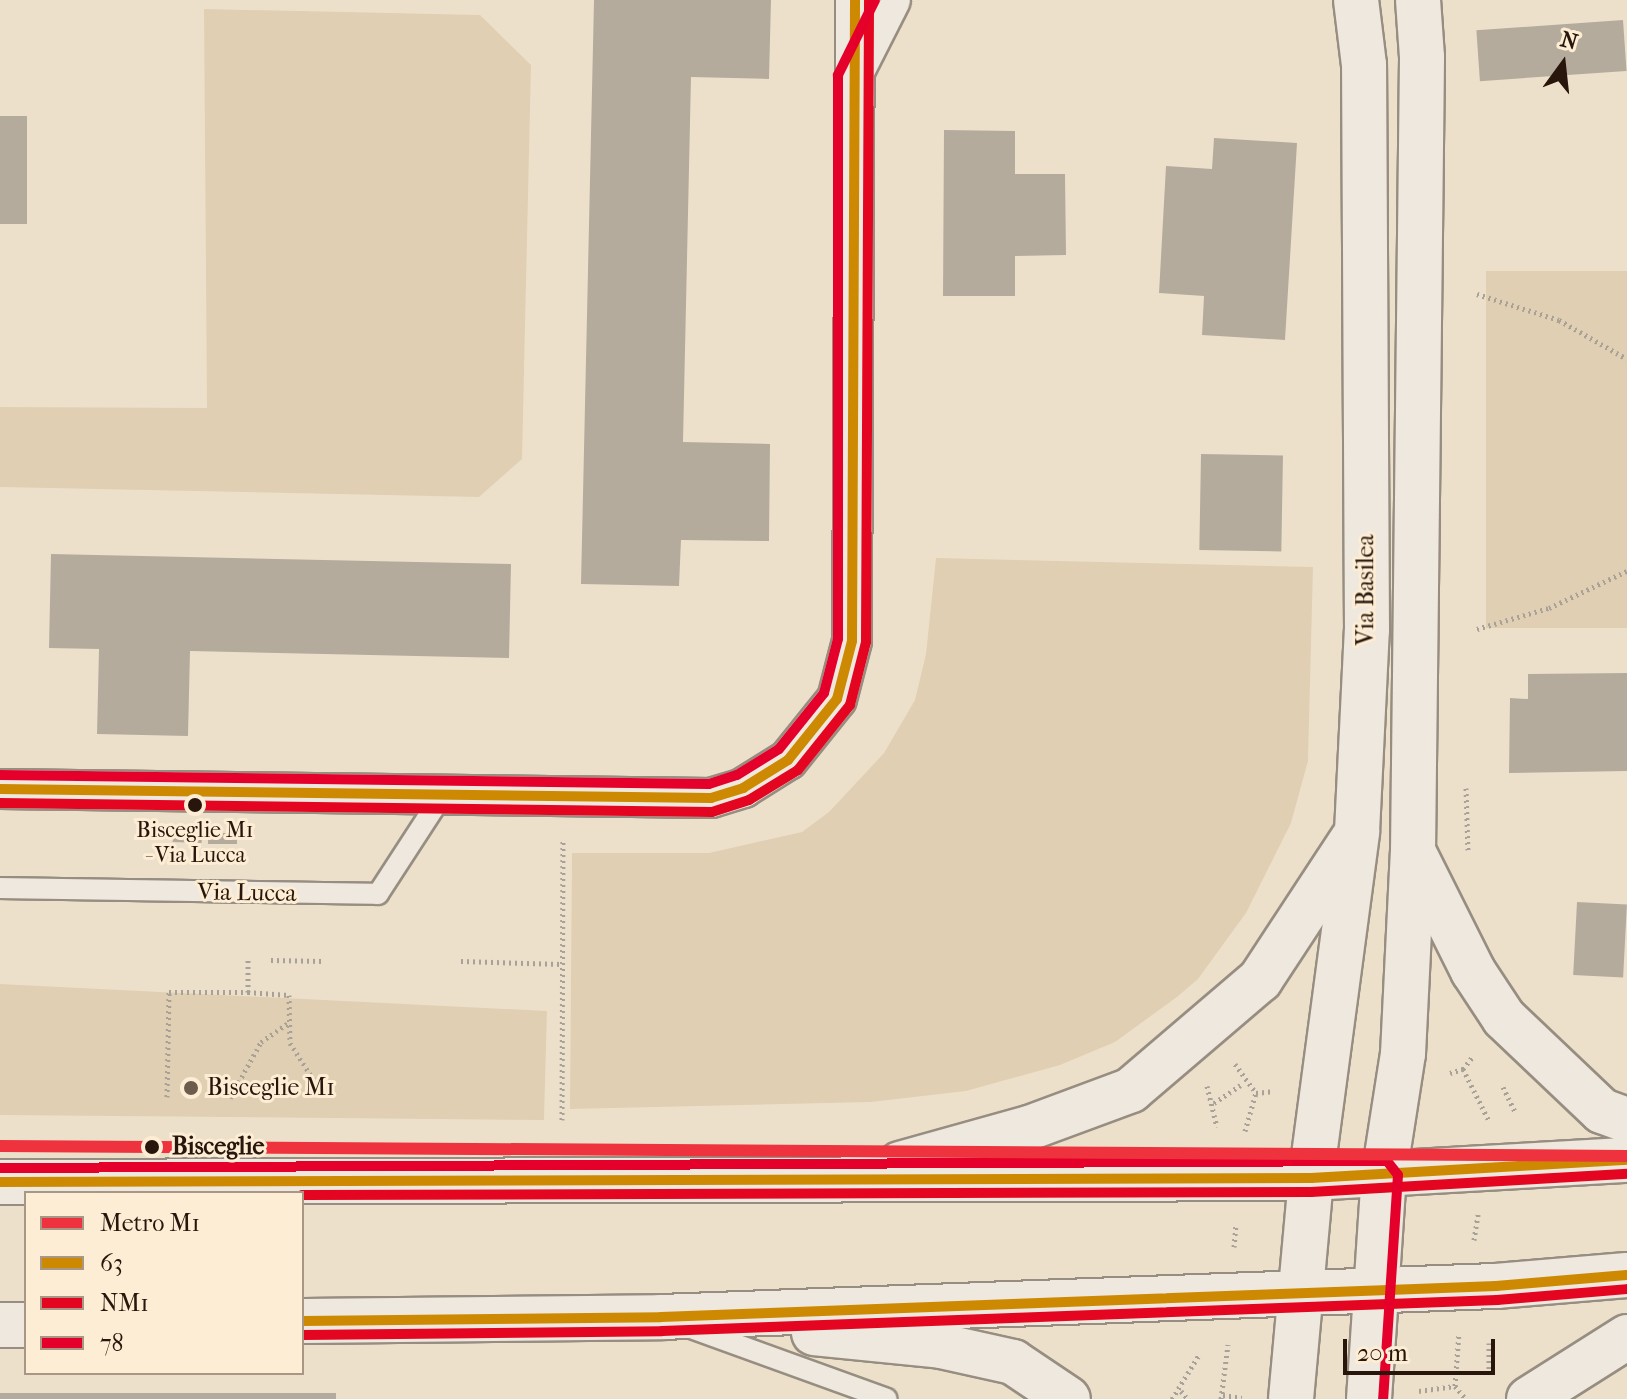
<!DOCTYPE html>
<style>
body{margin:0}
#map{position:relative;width:1627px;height:1399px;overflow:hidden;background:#ede0cb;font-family:"IM FELL French Canon",serif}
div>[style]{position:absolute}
.green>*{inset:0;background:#e1cfb3;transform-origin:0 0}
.building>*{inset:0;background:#b5ab9d;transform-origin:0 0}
.path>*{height:5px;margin-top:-2.5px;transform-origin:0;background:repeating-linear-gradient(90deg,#a8a198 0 2px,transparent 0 6px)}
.roads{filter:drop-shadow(2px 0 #978e81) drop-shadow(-2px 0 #978e81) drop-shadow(0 2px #978e81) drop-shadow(0 -2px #978e81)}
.lane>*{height:20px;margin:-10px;padding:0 10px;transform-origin:10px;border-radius:10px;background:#efe8de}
.street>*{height:38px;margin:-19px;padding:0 19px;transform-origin:19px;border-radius:19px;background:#efe8de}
.secondary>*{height:44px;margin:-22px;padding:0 22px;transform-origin:22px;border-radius:22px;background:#efe8de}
.bus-1>*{height:10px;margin:-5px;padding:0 5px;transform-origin:5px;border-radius:5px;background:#ce8902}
.bus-2>*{height:10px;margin:-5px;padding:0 5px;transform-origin:5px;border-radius:5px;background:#e40520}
.bus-3>*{height:10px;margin:-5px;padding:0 5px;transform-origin:5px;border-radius:5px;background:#e4002b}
.metro-1>*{height:12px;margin:-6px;padding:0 6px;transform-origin:6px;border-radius:6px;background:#ee333e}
.dots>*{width:22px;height:22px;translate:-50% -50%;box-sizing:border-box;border:4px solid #fcedd4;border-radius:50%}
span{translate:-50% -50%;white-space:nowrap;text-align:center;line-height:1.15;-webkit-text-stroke:6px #fcedd4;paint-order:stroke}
.bus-label{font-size:22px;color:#28150b}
.street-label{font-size:24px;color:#28150b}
.poi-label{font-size:24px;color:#28150b}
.left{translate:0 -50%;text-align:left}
.stop-label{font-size:24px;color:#28150b;font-weight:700}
.legend{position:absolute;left:24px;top:1191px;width:280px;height:184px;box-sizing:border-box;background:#fcedd4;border:2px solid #a79784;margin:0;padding:10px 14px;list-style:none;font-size:24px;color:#28150b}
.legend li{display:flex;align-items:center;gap:16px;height:40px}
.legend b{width:40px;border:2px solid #a79784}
.north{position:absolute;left:1523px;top:24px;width:80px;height:80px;-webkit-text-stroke:6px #fcedd4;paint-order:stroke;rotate:15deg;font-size:22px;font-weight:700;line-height:32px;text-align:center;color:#28150b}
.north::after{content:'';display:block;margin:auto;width:28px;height:36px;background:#28150b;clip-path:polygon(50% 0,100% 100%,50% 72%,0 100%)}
.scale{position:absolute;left:1343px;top:1339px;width:152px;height:36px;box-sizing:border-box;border:4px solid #28150b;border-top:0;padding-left:10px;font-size:24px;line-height:28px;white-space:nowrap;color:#28150b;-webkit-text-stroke:6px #fcedd4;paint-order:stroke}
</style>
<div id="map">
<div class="green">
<div style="clip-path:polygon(204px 9px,480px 15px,531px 65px,522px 459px,479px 497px,0 487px,0 407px,207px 408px)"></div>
<div style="left:1486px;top:271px;width:141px;height:357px"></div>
<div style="clip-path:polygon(936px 558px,1313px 567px,1308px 761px,1291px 823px,1246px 913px,1198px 979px,1177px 997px,1115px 1042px,1060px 1065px,966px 1091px,871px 1102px,570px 1109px,572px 853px,709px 853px,802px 832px,829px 812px,884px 753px,915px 700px,926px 654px)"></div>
<div style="clip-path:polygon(0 984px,547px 1011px,544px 1120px,0 1115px)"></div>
</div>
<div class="building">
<div style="clip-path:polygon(594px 0,771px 0,769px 79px,691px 77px,683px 442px,770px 444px,769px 541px,681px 540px,679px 586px,581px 584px)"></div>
<div style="left:1623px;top:20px;width:51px;height:147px;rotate:86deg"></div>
<div style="left:0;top:116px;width:27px;height:108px"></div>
<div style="clip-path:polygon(944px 130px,1015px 131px,1015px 174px,1065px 174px,1066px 255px,1015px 256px,1015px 296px,943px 296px)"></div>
<div style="clip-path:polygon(1214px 138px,1297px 143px,1285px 340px,1202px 335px,1204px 296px,1159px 293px,1166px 166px,1212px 169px)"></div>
<div style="left:1201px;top:454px;width:82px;height:96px;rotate:1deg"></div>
<div style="clip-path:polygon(51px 554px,511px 564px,509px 658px,190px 651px,188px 736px,97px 734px,99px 649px,49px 648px)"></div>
<div style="clip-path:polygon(1627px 673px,1627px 771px,1509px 773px,1510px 698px,1528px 699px,1528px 674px)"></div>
<div style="left:173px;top:831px;width:29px;height:11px;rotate:2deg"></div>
<div style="left:208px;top:833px;width:29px;height:11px"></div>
<div style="left:1577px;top:902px;width:50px;height:73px;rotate:3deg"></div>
<div style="left:0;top:1393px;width:336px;height:6px"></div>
</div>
<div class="path">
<div style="left:1477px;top:294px;width:86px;rotate:17.6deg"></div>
<div style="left:1559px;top:320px;width:78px;rotate:29.8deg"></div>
<div style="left:1477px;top:629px;width:75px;rotate:-16.3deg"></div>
<div style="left:1549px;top:608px;width:86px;rotate:-25.4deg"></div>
<div style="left:1466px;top:788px;width:62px;rotate:88.2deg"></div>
<div style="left:271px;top:960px;width:52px;rotate:1.1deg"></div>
<div style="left:461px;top:961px;width:101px;rotate:1.7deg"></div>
<div style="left:248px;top:992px;width:41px;rotate:4.2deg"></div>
<div style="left:289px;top:995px;width:48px;rotate:88.8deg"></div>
<div style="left:290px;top:1043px;width:63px;rotate:57.3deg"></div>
<div style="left:1235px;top:1064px;width:36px;rotate:54deg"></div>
<div style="left:1463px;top:1069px;width:58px;rotate:63.4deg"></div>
<div style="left:1450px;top:1073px;width:14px;rotate:-17deg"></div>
<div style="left:1463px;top:1069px;width:16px;rotate:-52deg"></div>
<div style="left:1207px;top:1086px;width:42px;rotate:76.3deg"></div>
<div style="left:1503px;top:1087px;width:28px;rotate:64deg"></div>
<div style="left:167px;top:1097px;width:105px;rotate:-88.9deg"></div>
<div style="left:169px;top:992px;width:79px"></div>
<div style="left:248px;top:992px;width:33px;rotate:-90deg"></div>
<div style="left:230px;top:1098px;width:64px;rotate:-61deg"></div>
<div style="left:261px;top:1042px;width:33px;rotate:-35deg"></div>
<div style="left:1214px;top:1103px;width:32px;rotate:-34deg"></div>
<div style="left:562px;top:1120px;width:279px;rotate:-89.8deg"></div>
<div style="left:1245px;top:1131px;width:40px;rotate:-74deg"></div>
<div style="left:1256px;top:1093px;width:18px;rotate:-6deg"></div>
<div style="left:1474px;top:1240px;width:26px;rotate:-81deg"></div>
<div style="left:1234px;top:1247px;width:22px;rotate:-85deg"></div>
<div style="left:1489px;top:1343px;width:27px;rotate:90deg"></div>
<div style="left:1455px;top:1386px;width:17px;rotate:50deg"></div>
<div style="left:1181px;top:1391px;width:11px;rotate:49deg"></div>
<div style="left:1419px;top:1391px;width:36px;rotate:-8deg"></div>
<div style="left:1455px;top:1386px;width:53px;rotate:-85.7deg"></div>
<div style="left:1223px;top:1395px;width:19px;rotate:9deg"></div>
<div style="left:1172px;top:1399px;width:52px;rotate:-58.5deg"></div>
<div style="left:1221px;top:1399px;width:55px;rotate:-82.7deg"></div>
</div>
<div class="roads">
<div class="lane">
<div style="left:0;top:888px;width:378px;rotate:0.9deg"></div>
<div style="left:378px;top:894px;width:116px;rotate:-57deg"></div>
<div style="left:691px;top:1328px;width:208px;rotate:19.9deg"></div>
</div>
<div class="street">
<div style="left:857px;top:67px;width:75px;rotate:-63.1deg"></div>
<div style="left:0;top:789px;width:711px;rotate:0.73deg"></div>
<div style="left:711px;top:798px;width:34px;rotate:-17deg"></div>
<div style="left:743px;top:788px;width:53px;rotate:-31.9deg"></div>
<div style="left:788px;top:760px;width:78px;rotate:-51.2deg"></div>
<div style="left:837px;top:699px;width:60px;rotate:-75.5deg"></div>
<div style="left:852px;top:641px;width:641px;rotate:-89.73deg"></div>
</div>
<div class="secondary">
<div style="left:1414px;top:853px;width:132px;rotate:63.4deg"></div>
<div style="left:1473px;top:971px;width:56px;rotate:56.6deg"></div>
<div style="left:1504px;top:1018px;width:135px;rotate:43.5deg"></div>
<div style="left:1602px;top:1111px;width:27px;rotate:20deg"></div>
<div style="left:900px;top:1164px;width:134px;rotate:-15.6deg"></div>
<div style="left:1029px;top:1128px;width:109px;rotate:-20.4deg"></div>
<div style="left:1131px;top:1090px;width:170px;rotate:-40.5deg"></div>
<div style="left:1260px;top:980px;width:168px;rotate:-56.7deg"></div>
<div style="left:0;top:1182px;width:1311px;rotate:-0.17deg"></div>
<div style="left:1311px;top:1178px;width:317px;rotate:-3.3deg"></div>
<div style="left:302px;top:1321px;width:359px;rotate:-0.6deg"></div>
<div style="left:661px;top:1317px;width:836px;rotate:-2.13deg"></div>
<div style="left:1496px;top:1286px;width:131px;rotate:-4.8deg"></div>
<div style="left:0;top:1325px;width:26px"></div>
<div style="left:814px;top:1333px;width:128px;rotate:5.8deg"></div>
<div style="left:941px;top:1346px;width:74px;rotate:12.5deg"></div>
<div style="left:1013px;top:1362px;width:66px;rotate:33.9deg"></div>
<div style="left:1291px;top:1399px;width:222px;rotate:-84.8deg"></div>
<div style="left:1311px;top:1178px;width:349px;rotate:-82.4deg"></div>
<div style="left:1357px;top:832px;width:202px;rotate:-87.2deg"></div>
<div style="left:1367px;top:630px;width:565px;rotate:-90.3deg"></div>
<div style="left:1364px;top:65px;width:65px;rotate:-97deg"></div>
<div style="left:1369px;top:1399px;width:225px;rotate:-86.2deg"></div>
<div style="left:1384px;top:1175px;width:122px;rotate:-81.1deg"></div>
<div style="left:1403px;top:1054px;width:202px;rotate:-87.2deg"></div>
<div style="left:1413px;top:852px;width:795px;rotate:-89.35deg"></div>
<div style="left:1422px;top:57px;width:57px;rotate:-94deg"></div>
<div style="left:1529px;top:1399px;width:116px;rotate:-32.3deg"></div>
</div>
</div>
<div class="bus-1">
<div style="left:0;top:789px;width:711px;rotate:0.73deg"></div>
<div style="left:711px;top:798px;width:34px;rotate:-17deg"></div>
<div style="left:743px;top:788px;width:53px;rotate:-31.9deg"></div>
<div style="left:788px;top:760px;width:78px;rotate:-51.2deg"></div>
<div style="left:837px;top:699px;width:60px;rotate:-75.5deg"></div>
<div style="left:852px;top:641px;width:641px;rotate:-89.73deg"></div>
<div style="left:0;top:1182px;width:1311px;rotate:-0.17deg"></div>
<div style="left:1311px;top:1178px;width:317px;rotate:-3.3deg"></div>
<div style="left:302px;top:1321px;width:359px;rotate:-0.6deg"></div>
<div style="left:661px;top:1317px;width:836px;rotate:-2.13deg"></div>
<div style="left:1496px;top:1286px;width:131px;rotate:-4.8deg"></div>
</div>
<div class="bus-2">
<div style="left:0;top:803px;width:712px;rotate:0.72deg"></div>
<div style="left:712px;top:812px;width:39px;rotate:-18deg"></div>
<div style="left:749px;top:800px;width:57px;rotate:-31.5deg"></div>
<div style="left:798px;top:770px;width:83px;rotate:-51.3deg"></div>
<div style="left:850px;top:705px;width:65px;rotate:-75.7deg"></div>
<div style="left:866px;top:642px;width:642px;rotate:-89.73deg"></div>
<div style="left:302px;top:1195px;width:1009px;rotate:-0.17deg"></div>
<div style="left:1311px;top:1192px;width:317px;rotate:-3.3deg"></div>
<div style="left:302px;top:1335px;width:360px;rotate:-0.6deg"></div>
<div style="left:662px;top:1331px;width:836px;rotate:-2.13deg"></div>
<div style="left:1497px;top:1300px;width:130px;rotate:-4.8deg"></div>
</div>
<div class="bus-3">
<div style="left:0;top:775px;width:709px;rotate:0.73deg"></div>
<div style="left:709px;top:784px;width:29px;rotate:-18deg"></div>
<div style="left:737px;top:775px;width:49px;rotate:-31.8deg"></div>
<div style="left:779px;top:749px;width:72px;rotate:-51.2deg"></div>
<div style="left:824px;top:693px;width:56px;rotate:-75.5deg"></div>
<div style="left:838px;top:639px;width:564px;rotate:-90deg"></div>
<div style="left:838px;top:75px;width:84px;rotate:-63.7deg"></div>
<div style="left:0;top:1168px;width:1387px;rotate:-0.29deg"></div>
<div style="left:1387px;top:1161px;width:18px;rotate:52deg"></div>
<div style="left:1398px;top:1175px;width:225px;rotate:93.8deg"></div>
</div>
<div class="metro-1">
<div style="left:0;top:1146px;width:1627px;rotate:0.35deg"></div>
</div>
<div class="dots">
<div style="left:195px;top:805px;background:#28150b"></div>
<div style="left:191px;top:1088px;background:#6d5c4e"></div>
<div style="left:152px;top:1147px;background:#28150b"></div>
</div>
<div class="bus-label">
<span style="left:195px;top:843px">Bisceglie M1<br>- Via Lucca</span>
</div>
<div class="street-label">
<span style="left:1366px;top:590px;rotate:-90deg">Via Basilea</span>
<span style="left:247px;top:893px;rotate:1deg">Via Lucca</span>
</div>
<div class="poi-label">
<span class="left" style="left:207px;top:1088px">Bisceglie M1</span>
</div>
<div class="stop-label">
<span class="left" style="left:172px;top:1147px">Bisceglie</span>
</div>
<ul class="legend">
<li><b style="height:10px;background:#ee333e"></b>Metro M1</li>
<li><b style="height:10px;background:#ce8902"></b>63</li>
<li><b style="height:10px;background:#e40520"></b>NM1</li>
<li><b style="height:10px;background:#e4002b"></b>78</li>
</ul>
<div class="north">N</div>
<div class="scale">20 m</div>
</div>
